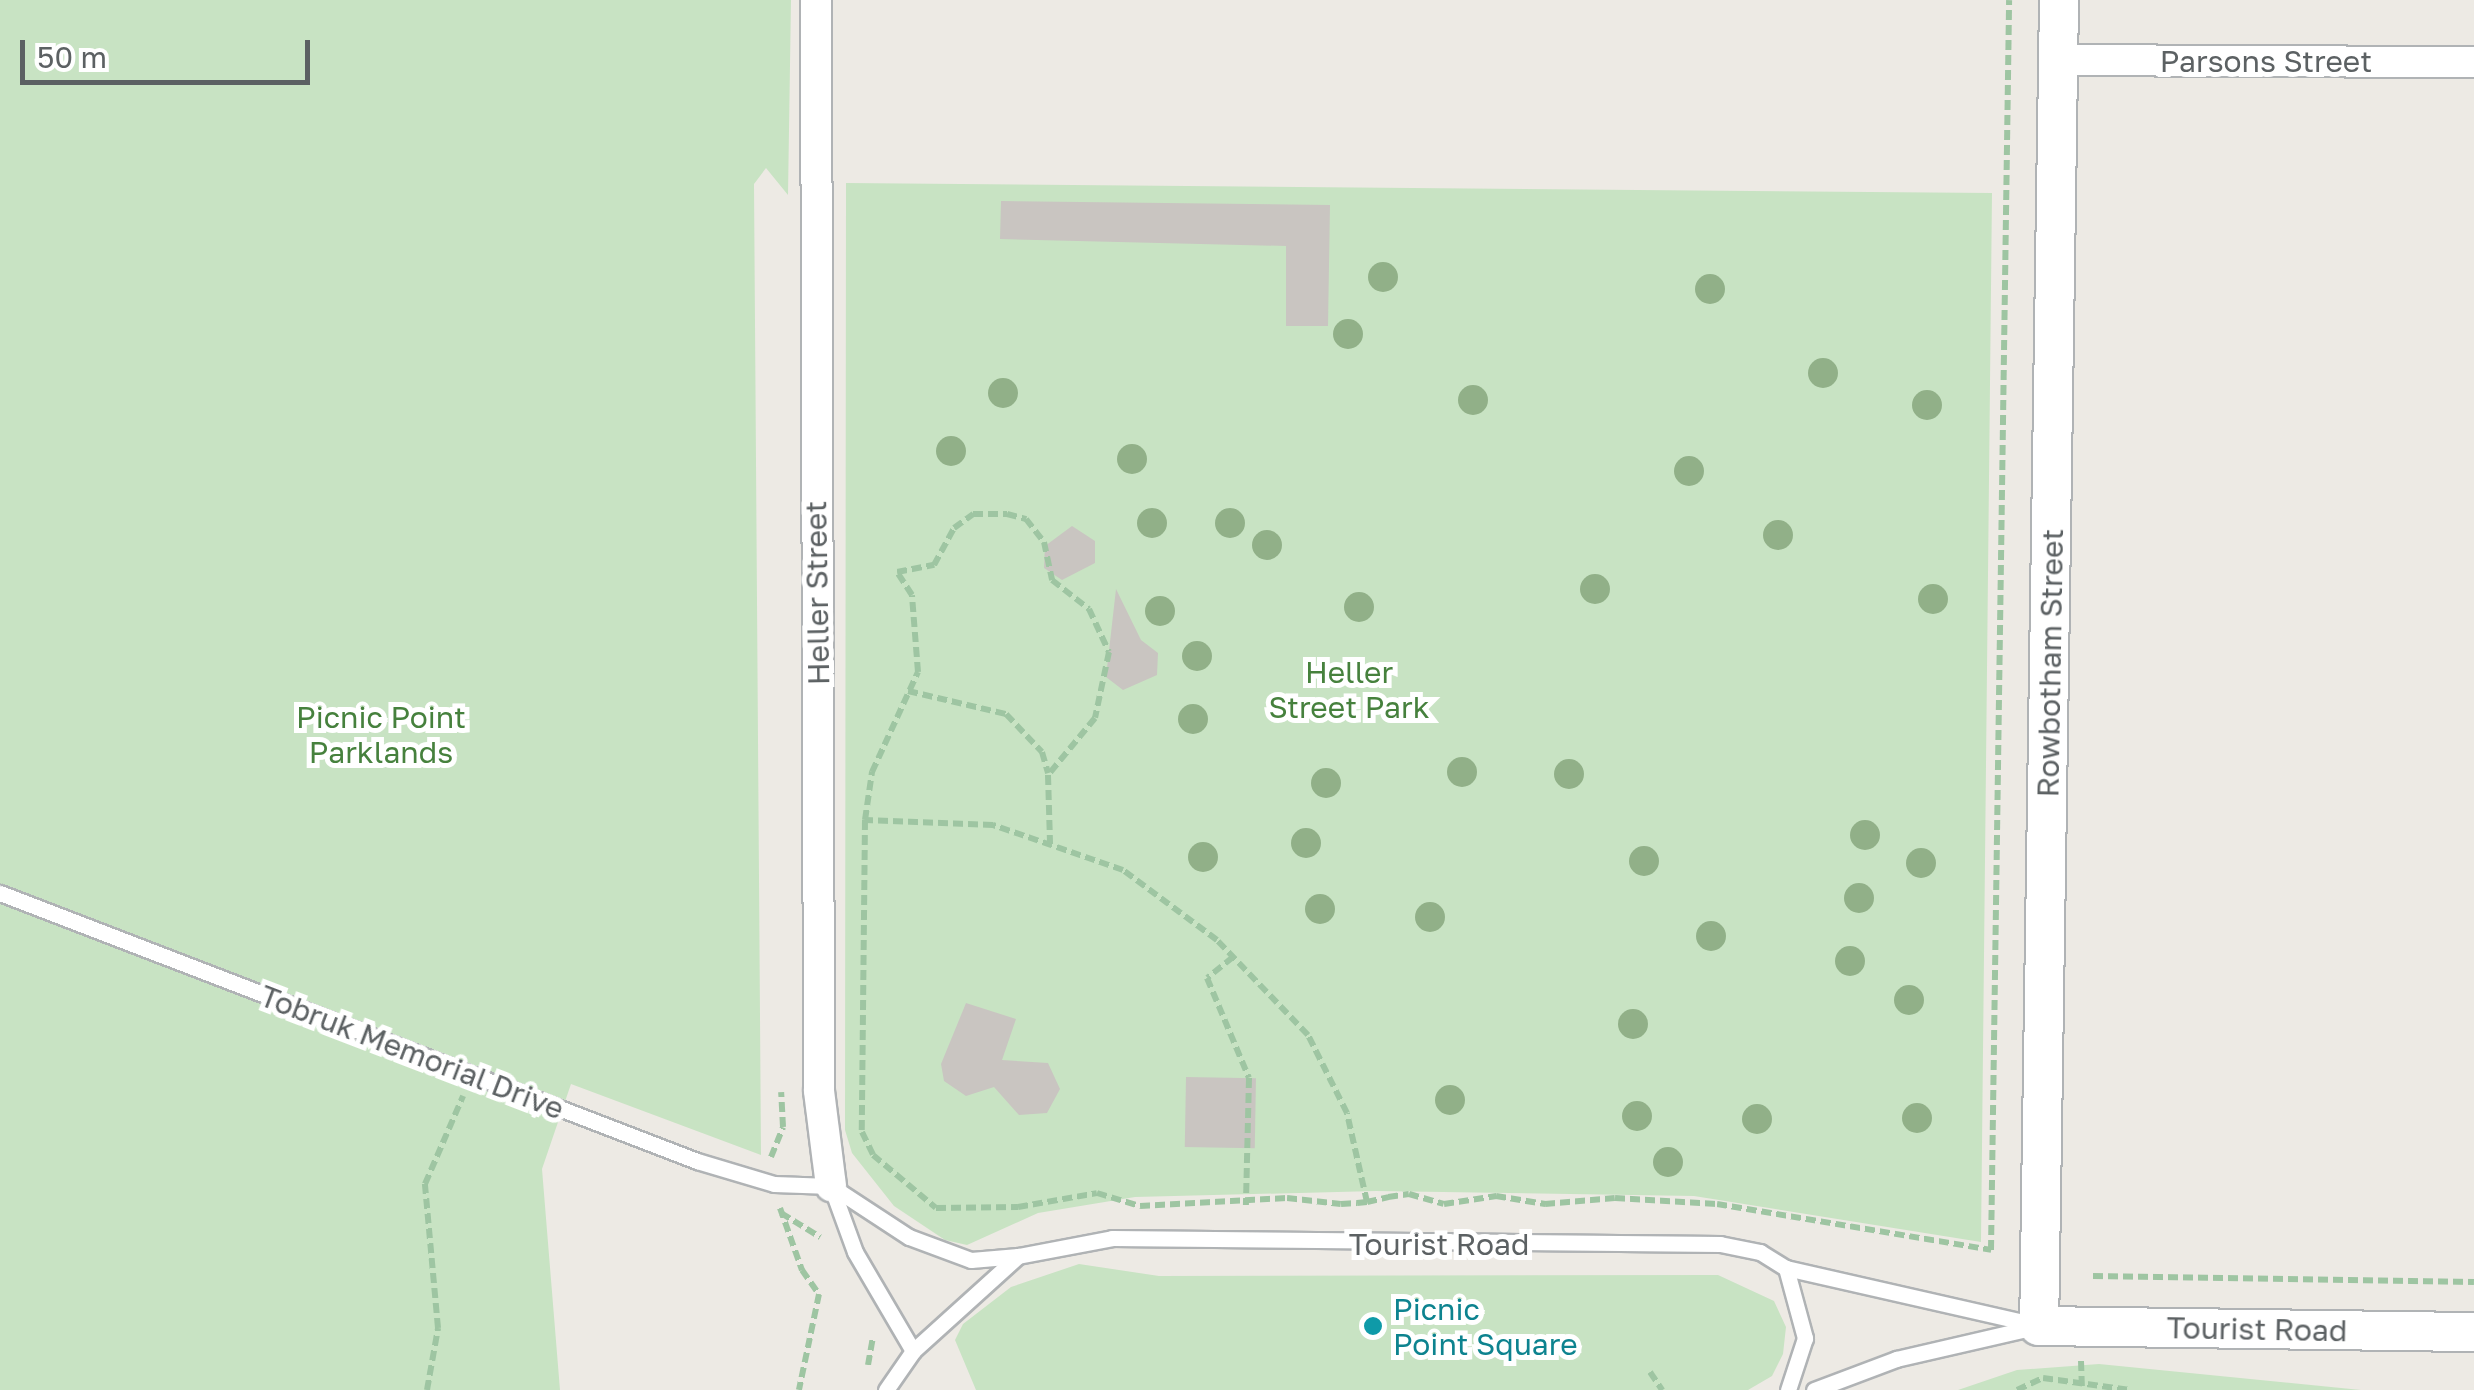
<!DOCTYPE html>
<style>
body{margin:0}
#map{position:relative;width:2474px;height:1390px;overflow:hidden;background:#edeae4;font-family:"Golos Text",sans-serif}
div>[style]{position:absolute}
.green>*{inset:0;background:#c8e3c3}
.building>*{inset:0;background:#c9c5c1;transform-origin:0 0}
.path>*{height:6px;margin-top:-3px;transform-origin:0;background:repeating-linear-gradient(90deg,#9ec5a2 0 10px,transparent 0 15px)}
.roads{filter:drop-shadow(2px 0 #b0b3b5) drop-shadow(-2px 0 #b0b3b5) drop-shadow(0 2px #b0b3b5) drop-shadow(0 -2px #b0b3b5)}
.service>*{height:15px;margin:-7.5px;padding:0 7.5px;transform-origin:7.5px;border-radius:7.5px;background:#fff}
.minor>*{height:30px;margin:-15px;padding:0 15px;transform-origin:15px;border-radius:15px;background:#fff}
.tertiary>*{height:38px;margin:-19px;padding:0 19px;transform-origin:19px;border-radius:19px;background:#fff}
.trees>*{width:30px;height:30px;margin:-15px;border-radius:50%;background:#91b088}
.dots>*{width:28px;height:28px;translate:-50% -50%;box-sizing:border-box;border:5px solid #fff;border-radius:50%}
span{translate:-50% -50%;white-space:nowrap;text-align:center;line-height:1.15;-webkit-text-stroke:10px #fff;paint-order:stroke}
.street-label{font-size:30px;color:#5c6163}
.park-label{font-size:30px;color:#46813d}
.culture-label{font-size:30px;color:#0d838f}
.left{translate:0 -50%;text-align:left}
.scale{position:absolute;left:20px;top:40px;width:290px;height:45px;box-sizing:border-box;border:5px solid #5c6163;border-top:0;padding-left:12px;font-size:30px;line-height:35px;white-space:nowrap;color:#5c6163;-webkit-text-stroke:8px #fff;paint-order:stroke}
</style>
<div id="map">
<div class="green">
<div style="clip-path:polygon(0 0,791px 0,788px 195px,766px 168px,754px 184px,761px 1155px,571px 1084px,542px 1169px,560px 1390px,0 1390px)"></div>
<div style="clip-path:polygon(846px 183px,1992px 193px,1981px 1242px,1694px 1196px,1376px 1191px,1135px 1197px,1038px 1213px,967px 1245px,945px 1240px,894px 1206px,852px 1153px,845px 1130px)"></div>
<div style="clip-path:polygon(1079px 1264px,1159px 1276px,1718px 1275px,1774px 1301px,1786px 1327px,1783px 1354px,1772px 1376px,1748px 1390px,976px 1390px,955px 1340px,963px 1324px,1011px 1287px)"></div>
<div style="clip-path:polygon(2099px 1364px,2361px 1390px,1958px 1390px,2017px 1370px)"></div>
</div>
<div class="building">
<div style="clip-path:polygon(1001px 201px,1330px 205px,1328px 326px,1286px 326px,1286px 246px,1000px 239px)"></div>
<div style="clip-path:polygon(1072px 526px,1095px 541px,1095px 563px,1062px 580px,1044px 568px,1045px 546px)"></div>
<div style="clip-path:polygon(1116px 589px,1141px 640px,1158px 653px,1157px 675px,1123px 690px,1106px 677px)"></div>
<div style="clip-path:polygon(966px 1003px,1016px 1019px,1002px 1060px,1048px 1063px,1060px 1089px,1047px 1113px,1019px 1115px,994px 1087px,966px 1096px,944px 1081px,941px 1064px)"></div>
<div style="left:1186px;top:1077px;width:70px;height:70px;rotate:1deg"></div>
</div>
<div class="path">
<div style="left:908px;top:691px;width:101px;rotate:13.2deg"></div>
<div style="left:1006px;top:714px;width:52px;rotate:46.5deg"></div>
<div style="left:1042px;top:752px;width:22px;rotate:74deg"></div>
<div style="left:865px;top:820px;width:49px;rotate:-81.7deg"></div>
<div style="left:872px;top:772px;width:110px;rotate:-65.3deg"></div>
<div style="left:918px;top:672px;width:77px;rotate:-94.5deg"></div>
<div style="left:912px;top:595px;width:27px;rotate:-123deg"></div>
<div style="left:897px;top:572px;width:38px;rotate:-11deg"></div>
<div style="left:934px;top:565px;width:42px;rotate:-61.6deg"></div>
<div style="left:954px;top:528px;width:24px;rotate:-36deg"></div>
<div style="left:973px;top:514px;width:34px"></div>
<div style="left:1007px;top:514px;width:20px;rotate:15deg"></div>
<div style="left:1026px;top:519px;width:29px;rotate:52deg"></div>
<div style="left:1044px;top:542px;width:39px;rotate:78deg"></div>
<div style="left:1052px;top:580px;width:47px;rotate:38.1deg"></div>
<div style="left:1089px;top:609px;width:47px;rotate:65.1deg"></div>
<div style="left:1109px;top:652px;width:67px;rotate:102deg"></div>
<div style="left:1095px;top:718px;width:74px;rotate:129.5deg"></div>
<div style="left:1048px;top:775px;width:69px;rotate:88.3deg"></div>
<div style="left:1233px;top:957px;width:33px;rotate:141deg"></div>
<div style="left:1207px;top:978px;width:108px;rotate:67.2deg"></div>
<div style="left:1249px;top:1078px;width:127px;rotate:91.4deg"></div>
<div style="left:771px;top:1157px;width:32px;rotate:-68deg"></div>
<div style="left:783px;top:1127px;width:35px;rotate:-93deg"></div>
<div style="left:1367px;top:1202px;width:91px;rotate:-102.7deg"></div>
<div style="left:1347px;top:1113px;width:87px;rotate:-116.6deg"></div>
<div style="left:1308px;top:1035px;width:132px;rotate:-133.8deg"></div>
<div style="left:1217px;top:940px;width:117px;rotate:-143.3deg"></div>
<div style="left:1123px;top:870px;width:138px;rotate:-160.9deg"></div>
<div style="left:993px;top:825px;width:128px;rotate:-177.8deg"></div>
<div style="left:865px;top:820px;width:312px;rotate:90.6deg"></div>
<div style="left:862px;top:1132px;width:25px;rotate:64deg"></div>
<div style="left:873px;top:1155px;width:82px;rotate:40.1deg"></div>
<div style="left:936px;top:1208px;width:82px;rotate:-0.7deg"></div>
<div style="left:1018px;top:1207px;width:80px;rotate:-10deg"></div>
<div style="left:1097px;top:1193px;width:45px;rotate:16.8deg"></div>
<div style="left:1140px;top:1206px;width:147px;rotate:-3.1deg"></div>
<div style="left:1287px;top:1198px;width:54px;rotate:6.3deg"></div>
<div style="left:1341px;top:1204px;width:16px;rotate:-4deg"></div>
<div style="left:1357px;top:1203px;width:10px;rotate:-6deg"></div>
<div style="left:1367px;top:1202px;width:22px;rotate:-13deg"></div>
<div style="left:1388px;top:1197px;width:21px;rotate:-8deg"></div>
<div style="left:1409px;top:1194px;width:36px;rotate:16deg"></div>
<div style="left:1444px;top:1204px;width:53px;rotate:-8.7deg"></div>
<div style="left:1496px;top:1196px;width:50px;rotate:9.3deg"></div>
<div style="left:1545px;top:1204px;width:70px;rotate:-4.9deg"></div>
<div style="left:1615px;top:1198px;width:102px;rotate:3.4deg"></div>
<div style="left:1717px;top:1204px;width:278px;rotate:9.5deg"></div>
<div style="left:1991px;top:1250px;width:1250px;rotate:-89.17deg"></div>
<div style="left:780px;top:1208px;width:66px;rotate:70.5deg"></div>
<div style="left:802px;top:1270px;width:29px;rotate:55deg"></div>
<div style="left:819px;top:1294px;width:98px;rotate:101.8deg"></div>
<div style="left:781px;top:1213px;width:46px;rotate:31.6deg"></div>
<div style="left:2093px;top:1276px;width:381px;rotate:0.9deg"></div>
<div style="left:2081px;top:1361px;width:29px;rotate:88deg"></div>
<div style="left:868px;top:1365px;width:27px;rotate:-80deg"></div>
<div style="left:1650px;top:1372px;width:22px;rotate:56deg"></div>
<div style="left:427px;top:1390px;width:63px;rotate:-79.9deg"></div>
<div style="left:438px;top:1328px;width:145px;rotate:-95.2deg"></div>
<div style="left:425px;top:1184px;width:96px;rotate:-66.6deg"></div>
<div style="left:2017px;top:1390px;width:29px;rotate:-25deg"></div>
<div style="left:2043px;top:1378px;width:88px;rotate:7.9deg"></div>
</div>
<div class="roads">
<div class="service">
<div style="left:0;top:893px;width:747px;rotate:21.03deg"></div>
<div style="left:697px;top:1161px;width:80px;rotate:16.6deg"></div>
<div style="left:774px;top:1184px;width:57px;rotate:2deg"></div>
<div style="left:831px;top:1186px;width:93px;rotate:33.2deg"></div>
<div style="left:909px;top:1237px;width:66px;rotate:20.4deg"></div>
<div style="left:971px;top:1260px;width:47px;rotate:-4.9deg"></div>
<div style="left:831px;top:1186px;width:70px;rotate:70deg"></div>
<div style="left:855px;top:1252px;width:115px;rotate:59.6deg"></div>
<div style="left:1786px;top:1268px;width:73px;rotate:74.8deg"></div>
<div style="left:1805px;top:1338px;width:55px;rotate:108.1deg"></div>
<div style="left:886px;top:1390px;width:47px;rotate:-55.3deg"></div>
<div style="left:913px;top:1351px;width:142px;rotate:-42.1deg"></div>
<div style="left:1018px;top:1256px;width:96px;rotate:-10.8deg"></div>
<div style="left:1112px;top:1238px;width:608px;rotate:0.57deg"></div>
<div style="left:1720px;top:1244px;width:41px;rotate:11.3deg"></div>
<div style="left:1760px;top:1252px;width:31px;rotate:32deg"></div>
<div style="left:1786px;top:1268px;width:256px;rotate:12.8deg"></div>
<div style="left:1814px;top:1390px;width:88px;rotate:-20.7deg"></div>
<div style="left:1896px;top:1359px;width:143px;rotate:-13deg"></div>
</div>
<div class="minor">
<div style="left:816px;top:0;width:1091px;rotate:89.84deg"></div>
<div style="left:819px;top:1091px;width:96px;rotate:82.8deg"></div>
<div style="left:2058px;top:60px;width:416px;rotate:0.3deg"></div>
</div>
<div class="tertiary">
<div style="left:2059px;top:0;width:1326px;rotate:90.86deg"></div>
<div style="left:2039px;top:1326px;width:435px;rotate:0.8deg"></div>
</div>
</div>
<div class="trees">
<div style="left:1383px;top:277px"></div>
<div style="left:1710px;top:289px"></div>
<div style="left:1348px;top:334px"></div>
<div style="left:1823px;top:373px"></div>
<div style="left:1003px;top:393px"></div>
<div style="left:1473px;top:400px"></div>
<div style="left:1927px;top:405px"></div>
<div style="left:951px;top:451px"></div>
<div style="left:1132px;top:459px"></div>
<div style="left:1689px;top:471px"></div>
<div style="left:1152px;top:523px"></div>
<div style="left:1230px;top:523px"></div>
<div style="left:1778px;top:535px"></div>
<div style="left:1267px;top:545px"></div>
<div style="left:1595px;top:589px"></div>
<div style="left:1933px;top:599px"></div>
<div style="left:1359px;top:607px"></div>
<div style="left:1160px;top:611px"></div>
<div style="left:1197px;top:656px"></div>
<div style="left:1193px;top:719px"></div>
<div style="left:1462px;top:772px"></div>
<div style="left:1569px;top:774px"></div>
<div style="left:1326px;top:783px"></div>
<div style="left:1865px;top:835px"></div>
<div style="left:1306px;top:843px"></div>
<div style="left:1203px;top:857px"></div>
<div style="left:1644px;top:861px"></div>
<div style="left:1921px;top:863px"></div>
<div style="left:1859px;top:898px"></div>
<div style="left:1320px;top:909px"></div>
<div style="left:1430px;top:917px"></div>
<div style="left:1711px;top:936px"></div>
<div style="left:1850px;top:961px"></div>
<div style="left:1909px;top:1000px"></div>
<div style="left:1633px;top:1024px"></div>
<div style="left:1450px;top:1100px"></div>
<div style="left:1637px;top:1116px"></div>
<div style="left:1917px;top:1118px"></div>
<div style="left:1757px;top:1119px"></div>
<div style="left:1668px;top:1162px"></div>
</div>
<div class="dots">
<div style="left:1373px;top:1326px;background:#0f9aa8"></div>
</div>
<div class="street-label">
<span style="left:2266px;top:61px">Parsons Street</span>
<span style="left:817px;top:593px;rotate:-91deg">Heller Street</span>
<span style="left:2050px;top:663px;rotate:-89deg">Rowbotham Street</span>
<span style="left:412px;top:1052px;rotate:21deg">Tobruk Memorial Drive</span>
<span style="left:1439px;top:1244px">Tourist Road</span>
<span style="left:2257px;top:1329px;rotate:1deg">Tourist Road</span>
</div>
<div class="park-label">
<span style="left:1349px;top:689px">Heller<br>Street Park</span>
<span style="left:381px;top:734px">Picnic Point<br>Parklands</span>
</div>
<div class="culture-label">
<span class="left" style="left:1393px;top:1326px">Picnic<br>Point Square</span>
</div>
<div class="scale">50 m</div>
</div>
